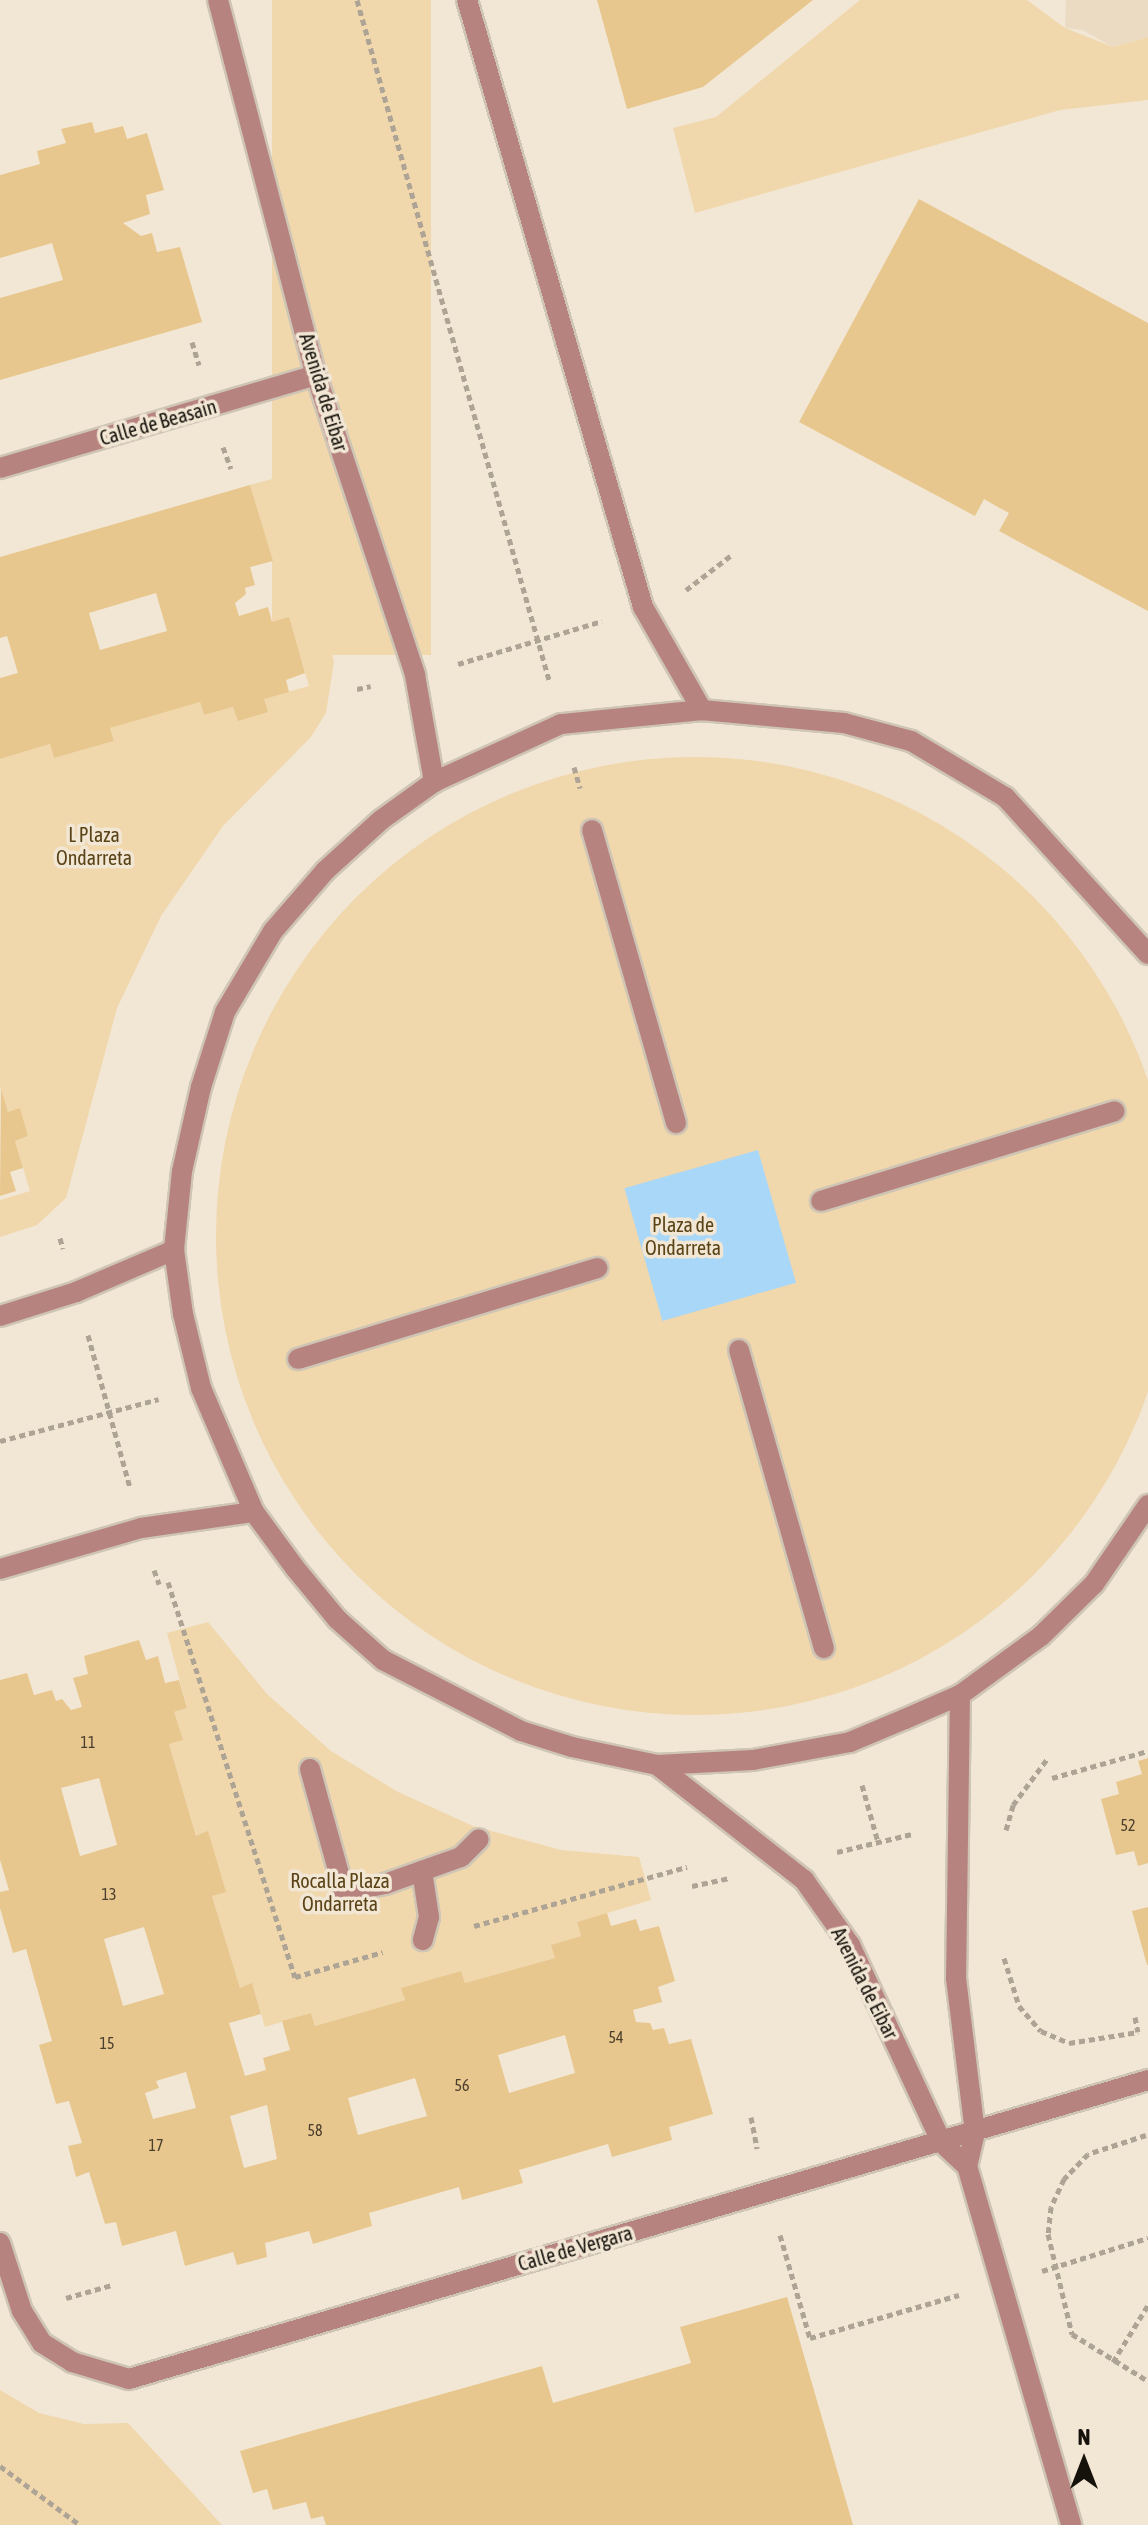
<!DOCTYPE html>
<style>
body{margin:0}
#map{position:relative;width:1148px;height:2525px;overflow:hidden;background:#f2e7d5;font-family:"Asap Condensed",sans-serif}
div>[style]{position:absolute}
.built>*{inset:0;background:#eadbc2}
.green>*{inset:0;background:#f0d7ac;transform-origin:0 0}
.round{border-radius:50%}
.water>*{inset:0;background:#a9d7f8;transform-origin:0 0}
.building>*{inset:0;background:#e8c78e}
.path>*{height:5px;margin-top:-2.5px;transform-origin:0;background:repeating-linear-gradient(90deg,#ada496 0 6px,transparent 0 10px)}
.roads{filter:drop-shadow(2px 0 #cfc5b5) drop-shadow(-2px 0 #cfc5b5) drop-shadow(0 2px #cfc5b5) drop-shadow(0 -2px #cfc5b5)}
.minor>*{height:20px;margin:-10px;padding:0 10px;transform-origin:10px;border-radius:10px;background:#b7837f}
span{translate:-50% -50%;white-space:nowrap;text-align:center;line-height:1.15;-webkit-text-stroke:7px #f2e7d5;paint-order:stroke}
.number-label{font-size:16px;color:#4a3e2c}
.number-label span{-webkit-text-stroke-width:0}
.street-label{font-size:20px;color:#15110b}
.park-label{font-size:20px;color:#5a4316}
.north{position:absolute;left:1044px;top:2421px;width:80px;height:80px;-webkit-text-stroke:6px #f2e7d5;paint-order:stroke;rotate:0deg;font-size:22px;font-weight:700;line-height:32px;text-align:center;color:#15110b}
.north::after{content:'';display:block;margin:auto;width:28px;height:36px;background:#15110b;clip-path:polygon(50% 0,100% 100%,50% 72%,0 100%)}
</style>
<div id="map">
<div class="built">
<div style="clip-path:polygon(1066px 0,1148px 0,1148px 37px,1113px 47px,1083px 30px,1065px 28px)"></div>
</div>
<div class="green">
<div style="left:272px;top:0;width:159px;height:655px"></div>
<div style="clip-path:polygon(860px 0,1027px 0,1065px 28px,1113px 47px,1148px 37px,1148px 100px,1060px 110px,695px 213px,673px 128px,716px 117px)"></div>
<div style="clip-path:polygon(279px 477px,334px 661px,326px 713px,311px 737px,223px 826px,161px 916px,117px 1008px,66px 1198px,37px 1225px,0 1237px,0 1200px,30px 1191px,15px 1141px,28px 1136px,20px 1109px,8px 1112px,0 1087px,0 759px,50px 744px,54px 758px,114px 741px,110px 728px,149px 716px,200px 702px,204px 715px,309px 686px,250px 485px)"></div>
<div class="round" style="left:216px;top:757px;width:958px;height:958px"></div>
<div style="clip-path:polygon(208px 1622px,267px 1694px,331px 1751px,398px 1792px,473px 1826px,561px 1850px,639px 1857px,651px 1900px,577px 1922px,581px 1936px,552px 1945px,555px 1958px,465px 1983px,461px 1971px,402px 1988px,405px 2000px,315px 2026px,311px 2013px,265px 2027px,252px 1984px,240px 1988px,212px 1896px,225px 1891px,208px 1832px,196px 1836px,169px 1744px,174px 1712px,187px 1708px,167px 1633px)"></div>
<div style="clip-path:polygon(0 2390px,39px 2413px,84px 2424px,128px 2423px,222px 2525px,0 2525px)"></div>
</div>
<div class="water">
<div style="left:758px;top:1150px;width:138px;height:139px;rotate:74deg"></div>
</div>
<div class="building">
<div style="clip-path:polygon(597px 0,813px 0,703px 87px,627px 109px)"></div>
<div style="clip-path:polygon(92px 122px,95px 133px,123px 126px,127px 139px,147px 133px,164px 190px,146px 195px,150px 214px,123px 223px,141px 236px,152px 233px,157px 252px,180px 247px,202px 322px,0 380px,0 298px,63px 280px,52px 243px,0 258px,0 175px,40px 164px,37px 151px,66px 143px,61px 129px)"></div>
<div style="clip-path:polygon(919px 199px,1148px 323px,1148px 611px,999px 531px,1009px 513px,996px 506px,984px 499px,975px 516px,799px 422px)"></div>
<div style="clip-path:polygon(evenodd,250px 485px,273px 561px,250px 567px,255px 585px,245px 588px,246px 594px,235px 603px,239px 616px,268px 607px,272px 622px,289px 617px,305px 673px,286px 680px,289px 692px,264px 699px,268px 712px,238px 721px,233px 707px,204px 715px,200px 702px,110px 728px,114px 741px,54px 758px,50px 744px,0 759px,0 678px,18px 673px,7px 636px,0 638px,0 557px,250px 485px,156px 593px,167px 631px,100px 650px,89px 613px,156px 593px)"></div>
<div style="clip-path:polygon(1px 1089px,8px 1112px,20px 1108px,28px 1136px,15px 1141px,23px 1168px,10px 1172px,16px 1191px,0 1196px)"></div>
<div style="clip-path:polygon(evenodd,139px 1640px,146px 1660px,158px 1656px,165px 1683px,179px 1680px,187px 1708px,174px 1712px,183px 1740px,169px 1744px,196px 1836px,208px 1831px,226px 1892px,212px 1896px,240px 1988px,252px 1983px,261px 2014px,229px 2023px,245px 2076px,266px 2070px,263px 2058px,290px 2050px,282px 2021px,311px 2013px,315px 2026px,405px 2000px,401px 1988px,461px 1971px,465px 1983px,555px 1958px,551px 1945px,581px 1936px,577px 1922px,607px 1913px,611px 1926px,636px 1919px,640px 1931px,659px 1926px,675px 1981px,658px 1987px,662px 2002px,633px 2010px,636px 2022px,650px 2023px,653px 2030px,664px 2028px,669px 2044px,691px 2039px,713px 2114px,669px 2127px,672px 2140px,612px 2157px,608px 2144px,519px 2170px,523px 2183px,462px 2200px,459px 2187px,369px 2213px,372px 2226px,313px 2244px,309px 2231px,265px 2243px,267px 2257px,237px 2265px,233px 2252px,185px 2266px,176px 2231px,122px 2246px,116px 2222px,105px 2224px,89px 2172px,76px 2177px,68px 2146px,82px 2143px,69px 2101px,56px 2104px,39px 2045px,52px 2041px,26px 1949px,13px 1953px,0 1908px,0 1892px,9px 1890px,0 1860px,0 1680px,27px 1673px,34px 1695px,52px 1690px,56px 1701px,62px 1699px,71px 1710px,82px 1707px,73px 1678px,88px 1674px,84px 1656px,139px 1640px,99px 1778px,117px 1845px,80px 1856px,61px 1788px,99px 1778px,139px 1640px,144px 1927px,164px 1994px,123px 2006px,104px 1939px,144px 1927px,139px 1640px,565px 2035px,575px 2073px,509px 2093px,498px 2055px,565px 2035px,139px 1640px,186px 2072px,196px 2108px,153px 2119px,145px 2093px,159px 2088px,156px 2081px,186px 2072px,139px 1640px,415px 2078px,427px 2116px,358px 2135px,348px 2098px,415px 2078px,139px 1640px,267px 2105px,277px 2159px,244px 2168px,230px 2116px,267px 2105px)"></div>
<div style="clip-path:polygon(1148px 1758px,1148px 1863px,1138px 1866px,1134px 1851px,1116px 1855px,1101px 1799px,1119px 1794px,1116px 1782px,1142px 1774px,1138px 1761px)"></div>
<div style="clip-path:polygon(1148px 1907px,1148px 1965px,1147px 1965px,1132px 1911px)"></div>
<div style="clip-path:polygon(787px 2297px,853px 2525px,326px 2525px,323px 2516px,311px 2519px,306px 2502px,273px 2510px,267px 2489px,253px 2493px,240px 2451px,542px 2366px,553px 2403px,691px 2363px,680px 2327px)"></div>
</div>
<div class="path">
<div style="left:357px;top:0;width:707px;rotate:74.23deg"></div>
<div style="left:192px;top:342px;width:24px;rotate:73deg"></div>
<div style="left:223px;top:447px;width:23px;rotate:70deg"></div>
<div style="left:686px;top:590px;width:59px;rotate:-37.5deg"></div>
<div style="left:458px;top:664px;width:150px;rotate:-16.6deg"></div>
<div style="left:357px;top:689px;width:14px;rotate:-12deg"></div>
<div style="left:574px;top:767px;width:22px;rotate:74deg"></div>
<div style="left:60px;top:1238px;width:11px;rotate:75deg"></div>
<div style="left:88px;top:1335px;width:158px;rotate:74.6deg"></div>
<div style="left:0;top:1441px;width:164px;rotate:-14.8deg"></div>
<div style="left:154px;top:1570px;width:15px;rotate:70deg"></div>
<div style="left:168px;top:1582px;width:415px;rotate:72.2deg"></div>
<div style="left:295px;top:1977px;width:91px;rotate:-15.9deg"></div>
<div style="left:1052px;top:1778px;width:100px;rotate:-15.7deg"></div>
<div style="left:862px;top:1785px;width:59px;rotate:74.3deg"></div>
<div style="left:1006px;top:1830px;width:26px;rotate:-74deg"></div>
<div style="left:1013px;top:1805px;width:57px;rotate:-53.5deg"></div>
<div style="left:837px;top:1852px;width:77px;rotate:-13.5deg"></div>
<div style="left:692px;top:1886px;width:39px;rotate:-12deg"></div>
<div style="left:474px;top:1926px;width:221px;rotate:-15.5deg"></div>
<div style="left:1004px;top:1958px;width:50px;rotate:72.6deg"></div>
<div style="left:1019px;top:2006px;width:33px;rotate:49deg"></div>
<div style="left:1041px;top:2031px;width:30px;rotate:23deg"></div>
<div style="left:1069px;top:2043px;width:70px;rotate:-9.1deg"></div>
<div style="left:1135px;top:2017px;width:15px;rotate:79deg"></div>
<div style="left:751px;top:2117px;width:32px;rotate:79deg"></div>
<div style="left:1146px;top:2135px;width:61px;rotate:161.9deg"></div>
<div style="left:1088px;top:2154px;width:35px;rotate:134deg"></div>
<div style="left:1064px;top:2179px;width:31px;rotate:115deg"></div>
<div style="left:1051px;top:2207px;width:27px;rotate:96deg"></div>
<div style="left:1048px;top:2234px;width:103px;rotate:76.5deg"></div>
<div style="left:1072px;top:2334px;width:89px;rotate:31.7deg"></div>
<div style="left:780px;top:2235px;width:107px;rotate:73.8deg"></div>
<div style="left:810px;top:2338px;width:155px;rotate:-16.1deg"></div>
<div style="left:1042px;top:2271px;width:111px;rotate:-17.3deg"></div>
<div style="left:66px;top:2298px;width:48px;rotate:-15.8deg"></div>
<div style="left:1113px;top:2362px;width:67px;rotate:-58.4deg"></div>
<div style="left:0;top:2466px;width:99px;rotate:36.4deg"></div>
</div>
<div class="roads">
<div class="minor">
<div style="left:218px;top:0;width:388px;rotate:75.4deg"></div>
<div style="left:316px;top:375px;width:316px;rotate:71.7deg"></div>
<div style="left:415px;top:675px;width:109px;rotate:79.9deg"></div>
<div style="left:467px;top:0;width:632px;rotate:73.83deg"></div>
<div style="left:643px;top:607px;width:119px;rotate:60.2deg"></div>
<div style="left:0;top:468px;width:329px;rotate:-16.4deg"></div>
<div style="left:592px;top:830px;width:305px;rotate:74deg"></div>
<div style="left:1148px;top:954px;width:212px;rotate:-132.3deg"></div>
<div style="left:1005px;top:797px;width:109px;rotate:-149.2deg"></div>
<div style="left:911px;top:741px;width:69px;rotate:-165deg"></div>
<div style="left:844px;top:723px;width:143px;rotate:-174.8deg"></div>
<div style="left:702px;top:710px;width:142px;rotate:174.3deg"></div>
<div style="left:561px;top:724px;width:140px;rotate:155.5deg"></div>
<div style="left:434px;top:782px;width:65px;rotate:144.4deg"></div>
<div style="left:381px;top:820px;width:76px;rotate:137.7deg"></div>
<div style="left:325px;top:871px;width:79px;rotate:130.9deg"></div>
<div style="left:273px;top:931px;width:94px;rotate:120.7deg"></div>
<div style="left:225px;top:1012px;width:79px;rotate:107.7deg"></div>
<div style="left:201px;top:1087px;width:86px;rotate:102.7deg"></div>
<div style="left:182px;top:1171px;width:79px;rotate:95.8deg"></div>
<div style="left:174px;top:1250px;width:65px;rotate:82deg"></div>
<div style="left:183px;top:1314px;width:76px;rotate:76.3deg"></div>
<div style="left:201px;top:1388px;width:135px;rotate:66.9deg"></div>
<div style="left:254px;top:1512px;width:69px;rotate:53.8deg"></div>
<div style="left:295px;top:1568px;width:66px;rotate:50.5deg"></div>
<div style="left:337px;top:1619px;width:62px;rotate:41.7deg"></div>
<div style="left:383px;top:1660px;width:155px;rotate:27.2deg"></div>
<div style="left:521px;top:1731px;width:53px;rotate:17.4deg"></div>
<div style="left:572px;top:1747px;width:87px;rotate:12deg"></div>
<div style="left:657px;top:1765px;width:96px;rotate:-3deg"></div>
<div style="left:753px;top:1760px;width:99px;rotate:-10.5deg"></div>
<div style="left:850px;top:1742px;width:60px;rotate:-22.7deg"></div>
<div style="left:905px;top:1719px;width:60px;rotate:-23.6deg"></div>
<div style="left:960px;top:1695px;width:100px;rotate:-36.1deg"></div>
<div style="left:1041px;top:1636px;width:74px;rotate:-44.5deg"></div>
<div style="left:1094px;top:1584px;width:96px;rotate:-55.6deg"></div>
<div style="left:821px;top:1201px;width:307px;rotate:-17deg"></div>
<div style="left:0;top:1316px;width:80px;rotate:-17.5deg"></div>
<div style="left:76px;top:1292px;width:107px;rotate:-23.2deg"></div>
<div style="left:739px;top:1350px;width:310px;rotate:74.1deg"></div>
<div style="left:298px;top:1359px;width:313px;rotate:-16.9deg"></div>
<div style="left:0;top:1569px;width:147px;rotate:-16.2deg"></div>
<div style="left:141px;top:1528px;width:114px;rotate:-8.1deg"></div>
<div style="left:960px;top:1695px;width:283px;rotate:90.8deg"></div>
<div style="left:956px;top:1978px;width:155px;rotate:83deg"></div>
<div style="left:975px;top:2132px;width:35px;rotate:103deg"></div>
<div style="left:967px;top:2166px;width:374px;rotate:73.8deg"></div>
<div style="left:657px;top:1765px;width:187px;rotate:38deg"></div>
<div style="left:804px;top:1880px;width:80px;rotate:54.7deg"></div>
<div style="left:850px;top:1945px;width:218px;rotate:65.1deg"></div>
<div style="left:942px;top:2143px;width:34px;rotate:43deg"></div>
<div style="left:310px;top:1769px;width:128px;rotate:74.5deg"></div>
<div style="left:344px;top:1892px;width:42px;rotate:-11deg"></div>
<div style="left:385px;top:1884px;width:81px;rotate:-19.6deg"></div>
<div style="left:461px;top:1857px;width:25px;rotate:-45deg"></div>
<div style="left:422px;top:1871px;width:47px;rotate:81.3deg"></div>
<div style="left:429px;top:1917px;width:24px;rotate:105deg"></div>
<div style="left:0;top:2243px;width:71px;rotate:72.1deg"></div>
<div style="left:22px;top:2311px;width:38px;rotate:58deg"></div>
<div style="left:42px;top:2343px;width:36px;rotate:32deg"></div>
<div style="left:72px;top:2362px;width:59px;rotate:16.6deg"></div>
<div style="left:129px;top:2379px;width:1062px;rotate:-16.35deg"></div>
</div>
</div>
<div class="number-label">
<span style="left:88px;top:1742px">11</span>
<span style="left:1128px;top:1825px">52</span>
<span style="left:109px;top:1894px">13</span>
<span style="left:616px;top:2037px">54</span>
<span style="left:107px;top:2043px">15</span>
<span style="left:462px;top:2085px">56</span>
<span style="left:315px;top:2130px">58</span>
<span style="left:156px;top:2145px">17</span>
</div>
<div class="street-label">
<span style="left:324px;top:392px;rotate:73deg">Avenida de Eibar</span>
<span style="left:158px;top:422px;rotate:-16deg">Calle de Beasain</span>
<span style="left:865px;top:1983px;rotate:63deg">Avenida de Eibar</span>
<span style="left:575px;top:2248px;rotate:-16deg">Calle de Vergara</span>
</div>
<div class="park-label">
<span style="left:94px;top:846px">L Plaza<br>Ondarreta</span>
<span style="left:683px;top:1236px">Plaza de<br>Ondarreta</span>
<span style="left:340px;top:1892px">Rocalla Plaza<br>Ondarreta</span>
</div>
<div class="north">N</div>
</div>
